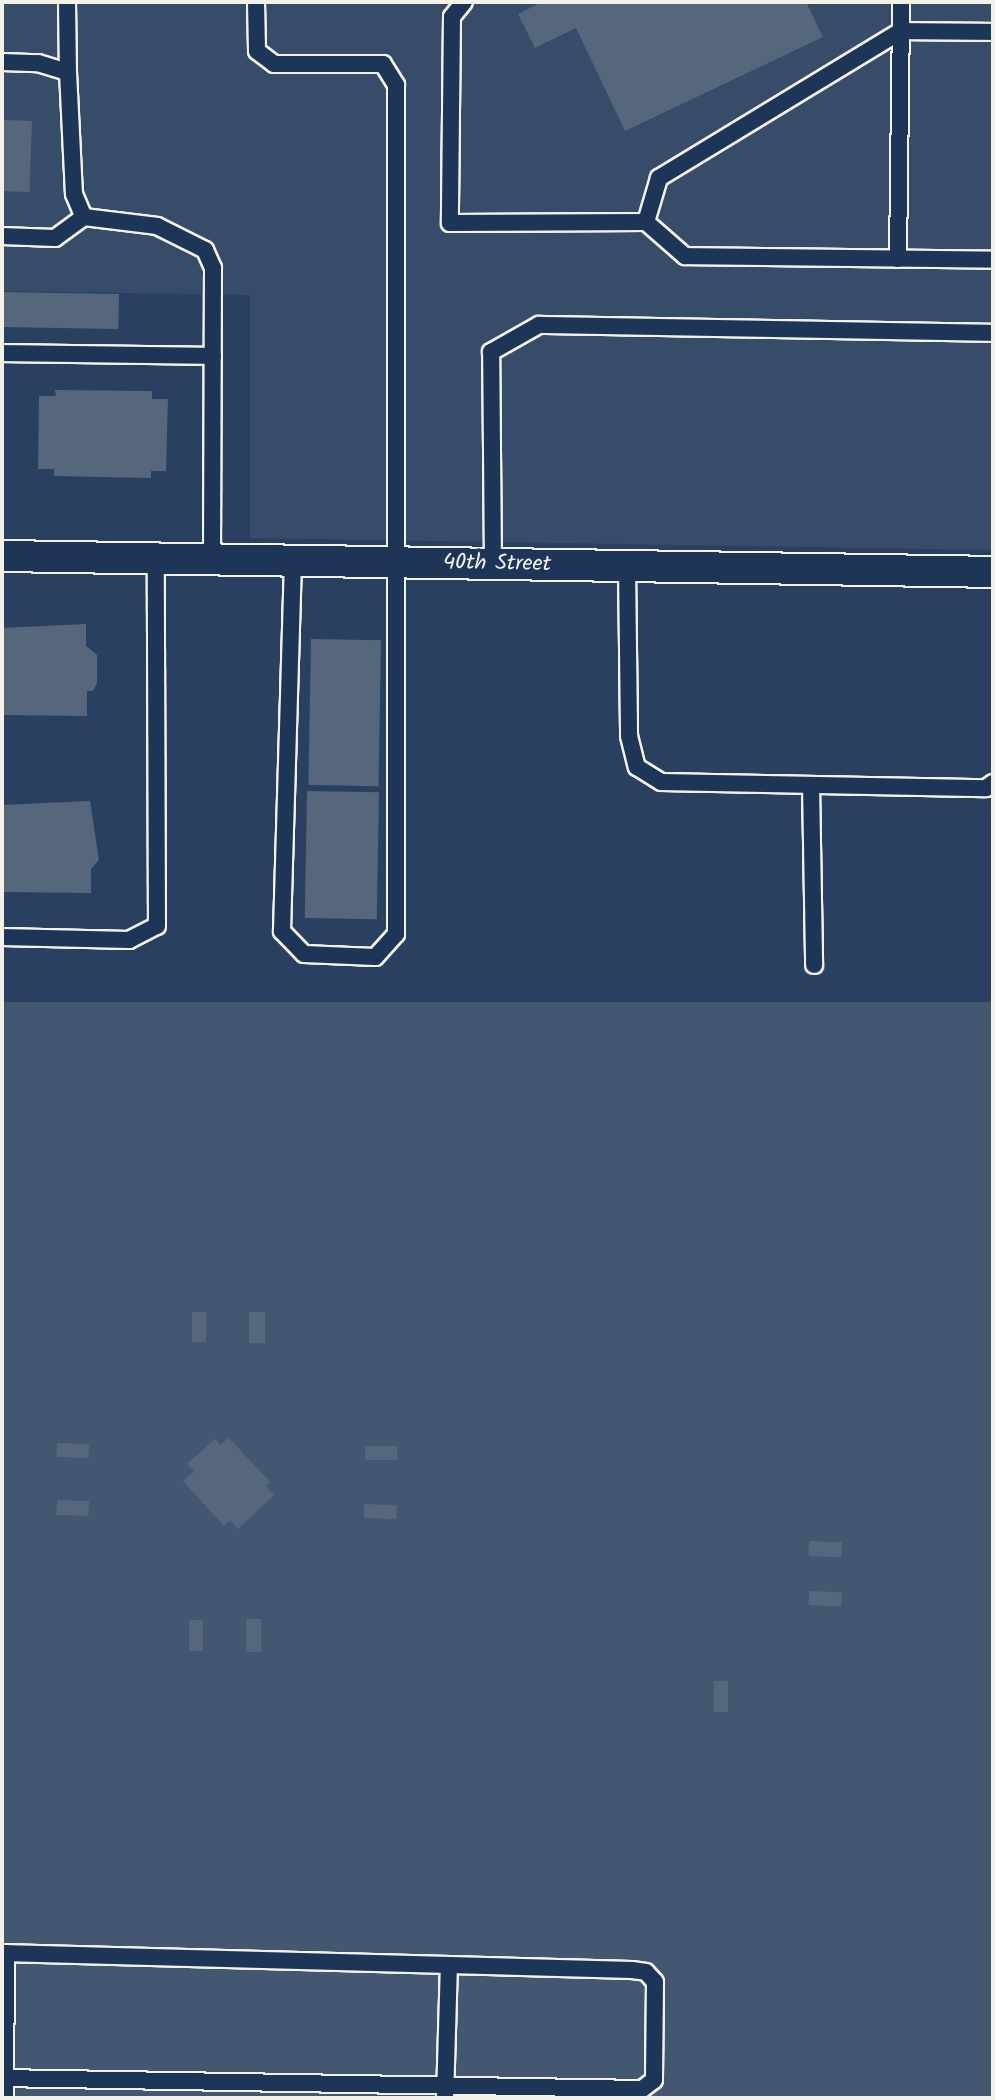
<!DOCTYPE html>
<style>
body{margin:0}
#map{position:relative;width:995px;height:2100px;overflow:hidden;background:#2a4060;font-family:Kalam,sans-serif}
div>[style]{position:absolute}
.built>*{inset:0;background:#374c69}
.green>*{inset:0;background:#445771;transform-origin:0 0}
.building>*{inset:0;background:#56677d;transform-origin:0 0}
.roads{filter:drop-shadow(2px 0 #f4f1e8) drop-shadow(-2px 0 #f4f1e8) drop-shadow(0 2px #f4f1e8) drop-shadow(0 -2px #f4f1e8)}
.lane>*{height:16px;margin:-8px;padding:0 8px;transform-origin:8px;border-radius:8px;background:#1d3557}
.street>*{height:30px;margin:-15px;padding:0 15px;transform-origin:15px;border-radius:15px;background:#1d3557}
span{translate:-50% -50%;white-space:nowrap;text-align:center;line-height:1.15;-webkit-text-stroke:7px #1d3557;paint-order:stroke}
.street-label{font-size:22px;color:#f4f1e8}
.frame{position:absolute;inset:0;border:4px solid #f4f1e8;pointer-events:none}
</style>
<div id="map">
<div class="built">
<div style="clip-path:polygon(2px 2px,993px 2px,993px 550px,250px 538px,250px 295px,2px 291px)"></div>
</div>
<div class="green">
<div style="left:2px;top:1002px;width:991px;height:1096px"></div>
</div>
<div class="building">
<div style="clip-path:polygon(542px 2px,806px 2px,823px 37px,625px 131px,576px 28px,535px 48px,518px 14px)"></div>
<div style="left:2px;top:120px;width:30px;height:71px;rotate:2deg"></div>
<div style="left:2px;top:292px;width:117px;height:35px;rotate:1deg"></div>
<div style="clip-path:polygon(55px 390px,152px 391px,152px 399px,168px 399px,166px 471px,151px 471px,151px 478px,54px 476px,54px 469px,38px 469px,39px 396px,56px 396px)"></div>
<div style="clip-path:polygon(86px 624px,86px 646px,97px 655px,97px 683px,93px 691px,87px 691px,87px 716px,2px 715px,2px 628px)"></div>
<div style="left:311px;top:639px;width:70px;height:146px;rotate:1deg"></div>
<div style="left:307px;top:791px;width:72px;height:127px;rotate:1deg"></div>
<div style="clip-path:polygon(90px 801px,99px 860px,91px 869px,91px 893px,2px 892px,2px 805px)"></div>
<div style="left:192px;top:1312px;width:14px;height:30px"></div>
<div style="left:249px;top:1312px;width:16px;height:31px"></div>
<div style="clip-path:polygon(229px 1438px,270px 1482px,266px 1486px,274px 1495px,238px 1529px,230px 1520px,224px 1526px,183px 1481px,194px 1471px,187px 1464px,215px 1439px,220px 1445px)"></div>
<div style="left:57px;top:1443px;width:32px;height:14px;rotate:2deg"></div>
<div style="left:365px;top:1446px;width:32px;height:14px"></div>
<div style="left:57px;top:1500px;width:32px;height:15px;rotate:2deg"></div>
<div style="left:364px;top:1504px;width:33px;height:14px;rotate:2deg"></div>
<div style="left:809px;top:1541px;width:33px;height:15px;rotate:2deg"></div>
<div style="left:809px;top:1591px;width:33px;height:14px;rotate:2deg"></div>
<div style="left:246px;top:1619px;width:15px;height:33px"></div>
<div style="left:189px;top:1620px;width:14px;height:31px"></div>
<div style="left:714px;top:1681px;width:14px;height:31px"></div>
</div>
<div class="roads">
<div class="lane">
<div style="left:67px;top:2px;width:70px;rotate:89.2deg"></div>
<div style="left:256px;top:2px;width:49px;rotate:88.8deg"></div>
<div style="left:257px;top:51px;width:21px;rotate:37deg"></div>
<div style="left:274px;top:64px;width:109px"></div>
<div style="left:383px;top:64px;width:25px;rotate:58deg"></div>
<div style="left:396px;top:85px;width:849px;rotate:90deg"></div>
<div style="left:396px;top:934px;width:31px;rotate:132deg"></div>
<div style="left:375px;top:957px;width:71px;rotate:-177.6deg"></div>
<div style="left:304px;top:954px;width:32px;rotate:-134deg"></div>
<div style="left:282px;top:931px;width:371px;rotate:-88.3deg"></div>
<div style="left:464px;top:2px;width:19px;rotate:129deg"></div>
<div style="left:452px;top:17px;width:206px;rotate:90.6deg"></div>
<div style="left:450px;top:223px;width:196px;rotate:-0.3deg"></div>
<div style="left:646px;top:222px;width:46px;rotate:-73.5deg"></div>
<div style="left:659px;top:178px;width:283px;rotate:-31.3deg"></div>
<div style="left:901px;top:31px;width:92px;rotate:0.6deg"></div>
<div style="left:2px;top:62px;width:36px;rotate:2deg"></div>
<div style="left:38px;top:63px;width:31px;rotate:17deg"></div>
<div style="left:68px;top:72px;width:122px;rotate:87.2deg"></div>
<div style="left:74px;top:194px;width:25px;rotate:67deg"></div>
<div style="left:84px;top:217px;width:74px;rotate:7deg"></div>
<div style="left:157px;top:226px;width:54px;rotate:26.6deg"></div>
<div style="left:205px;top:250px;width:20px;rotate:66deg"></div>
<div style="left:213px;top:268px;width:291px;rotate:90.2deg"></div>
<div style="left:646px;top:222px;width:52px;rotate:41.1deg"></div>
<div style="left:685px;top:256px;width:308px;rotate:0.7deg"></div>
<div style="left:2px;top:236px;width:53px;rotate:2.2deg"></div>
<div style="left:55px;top:238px;width:36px;rotate:-36deg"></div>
<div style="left:898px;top:259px;width:257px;rotate:-89.3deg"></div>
<div style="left:2px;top:353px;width:211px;rotate:0.8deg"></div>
<div style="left:493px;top:564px;width:212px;rotate:-90.5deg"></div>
<div style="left:491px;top:352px;width:55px;rotate:-29.4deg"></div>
<div style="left:539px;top:325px;width:454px;rotate:1deg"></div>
<div style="left:627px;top:566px;width:170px;rotate:89.3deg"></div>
<div style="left:629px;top:736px;width:32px;rotate:76deg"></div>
<div style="left:637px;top:767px;width:28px;rotate:32deg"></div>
<div style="left:661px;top:782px;width:325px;rotate:1.1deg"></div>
<div style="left:986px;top:788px;width:9px;rotate:-36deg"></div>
<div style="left:811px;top:785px;width:180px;rotate:89deg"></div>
<div style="left:2px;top:937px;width:127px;rotate:1.4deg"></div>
<div style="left:129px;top:940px;width:31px;rotate:-27deg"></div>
<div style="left:157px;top:926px;width:368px;rotate:-90.2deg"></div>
<div style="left:2px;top:1953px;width:630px;rotate:1.55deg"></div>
<div style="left:632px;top:1970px;width:14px;rotate:8deg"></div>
<div style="left:646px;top:1972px;width:13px;rotate:48deg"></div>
<div style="left:655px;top:1982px;width:98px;rotate:90.6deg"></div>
<div style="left:654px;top:2080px;width:15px;rotate:143deg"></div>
<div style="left:642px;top:2089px;width:640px;rotate:-179.02deg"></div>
<div style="left:5px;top:2098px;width:145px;rotate:-89.6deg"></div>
<div style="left:445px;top:2098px;width:133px;rotate:-88.3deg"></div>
</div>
<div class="street">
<div style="left:2px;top:556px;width:991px;rotate:0.92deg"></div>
</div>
</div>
<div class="street-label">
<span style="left:497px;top:564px;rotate:1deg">40th Street</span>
</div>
<div class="frame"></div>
</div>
